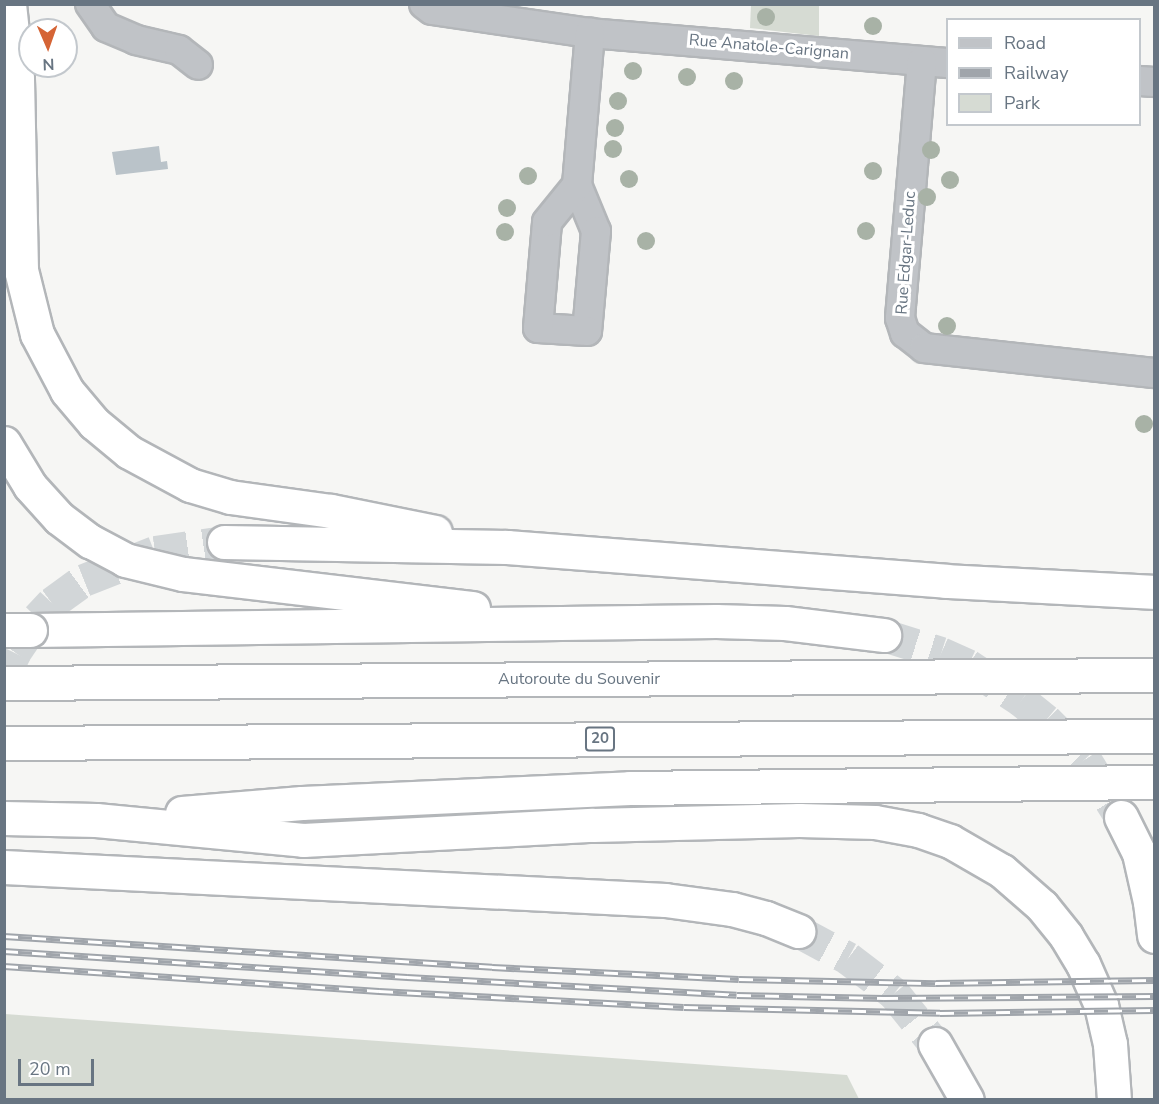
<!DOCTYPE html>
<style>
body{margin:0}
#map{position:relative;width:1159px;height:1104px;overflow:hidden;background:#f6f6f4;font-family:"Nunito Sans",sans-serif}
div>[style]{position:absolute}
.green>*{inset:0;background:#d6dbd3}
.water>*{inset:0;background:#bac3c9}
.highway-tunnel>*{height:33px;margin-top:-16.5px;transform-origin:0;background:repeating-linear-gradient(90deg,#d2d6d8 0 33px,transparent 0 49px)}
.roads{filter:drop-shadow(2px 0 #b3b6b9) drop-shadow(-2px 0 #b3b6b9) drop-shadow(0 2px #b3b6b9) drop-shadow(0 -2px #b3b6b9)}
.street>*{height:28px;margin:-14px;padding:0 14px;transform-origin:14px;border-radius:14px;background:#c0c3c7}
.highway>*{height:33px;margin:-16.5px;padding:0 16.5px;transform-origin:16.5px;border-radius:16.5px;background:#fff}
.rail>*{height:7px;margin-top:-3.5px;transform-origin:0;background:repeating-linear-gradient(90deg,#fff 0 14px,#a0a5ab 0 28px);box-sizing:border-box;border-block:2px solid #a0a5ab}
.bridges{filter:drop-shadow(2px 0 #b3b6b9) drop-shadow(-2px 0 #b3b6b9) drop-shadow(0 2px #b3b6b9) drop-shadow(0 -2px #b3b6b9)}
.highway-bridge>*{height:33px;margin:-16.5px;padding:0 16.5px;transform-origin:16.5px;border-radius:16.5px;background:#fff}
.trees>*{width:18px;height:18px;margin:-9px;border-radius:50%;background:#a8b2a6}
span{translate:-50% -50%;white-space:nowrap;text-align:center;line-height:1.15;-webkit-text-stroke:6px #fff;paint-order:stroke}
.shield-label span{padding:2px 4px;background:#fff;border:2px solid;border-radius:4px;-webkit-text-stroke-width:0}
.shield-label{font-size:15px;color:#687582;font-weight:700}
.street-label{font-size:16px;color:#687582}
.frame{position:absolute;inset:0;border:6px solid #687582;pointer-events:none}
.legend{position:absolute;left:946px;top:18px;width:195px;height:108px;box-sizing:border-box;background:#fff;border:2px solid #c3c8cd;margin:0;padding:8px 10px;list-style:none;font-size:18px;color:#687582}
.legend li{display:flex;align-items:center;gap:12px;height:30px}
.legend b{width:30px;border:2px solid #c3c8cd}
.north{position:absolute;left:18px;top:18px;width:60px;height:60px;box-sizing:border-box;background:#fff;border:2px solid #c3c8cd;border-radius:50%;rotate:178deg;font-size:16px;font-weight:700;line-height:24px;text-align:center;color:#687582}
.north::after{content:'';display:block;margin:auto;width:21px;height:27px;background:#d56435;clip-path:polygon(50% 0,100% 100%,50% 72%,0 100%)}
.scale{position:absolute;left:18px;top:1059px;width:76px;height:27px;box-sizing:border-box;border:3px solid #687582;border-top:0;padding-left:8px;font-size:18px;line-height:21px;white-space:nowrap;color:#687582;-webkit-text-stroke:4px #fff;paint-order:stroke}
</style>
<div id="map">
<div class="green">
<div style="clip-path:polygon(751px 5px,819px 5px,819px 36px,750px 28px)"></div>
<div style="clip-path:polygon(5px 1014px,847px 1075px,859px 1099px,5px 1099px)"></div>
</div>
<div class="water">
<div style="clip-path:polygon(159px 146px,161px 162px,167px 161px,168px 169px,116px 175px,112px 152px)"></div>
</div>
<div class="highway-tunnel">
<div style="left:884px;top:635px;width:60px;rotate:17.5deg"></div>
<div style="left:941px;top:653px;width:30px;rotate:24deg"></div>
<div style="left:968px;top:665px;width:64px;rotate:33.4deg"></div>
<div style="left:1021px;top:700px;width:32px;rotate:39deg"></div>
<div style="left:1046px;top:720px;width:55px;rotate:45deg"></div>
<div style="left:1085px;top:759px;width:68px;rotate:58.2deg"></div>
<div style="left:4px;top:675px;width:25px;rotate:-64deg"></div>
<div style="left:15px;top:652px;width:41px;rotate:-55.9deg"></div>
<div style="left:38px;top:618px;width:21px;rotate:-47deg"></div>
<div style="left:52px;top:603px;width:39px;rotate:-36deg"></div>
<div style="left:84px;top:580px;width:76px;rotate:-21.5deg"></div>
<div style="left:155px;top:552px;width:70px;rotate:-8.2deg"></div>
<div style="left:798px;top:931px;width:57px;rotate:28.4deg"></div>
<div style="left:848px;top:958px;width:58px;rotate:37.3deg"></div>
<div style="left:894px;top:993px;width:65px;rotate:51.2deg"></div>
</div>
<div class="roads">
<div class="street">
<div style="left:90px;top:4px;width:28px;rotate:55deg"></div>
<div style="left:106px;top:27px;width:33px;rotate:23deg"></div>
<div style="left:136px;top:40px;width:44px;rotate:13.1deg"></div>
<div style="left:179px;top:50px;width:24px;rotate:38deg"></div>
<div style="left:424px;top:4px;width:10px;rotate:37deg"></div>
<div style="left:432px;top:10px;width:160px;rotate:8.3deg"></div>
<div style="left:590px;top:33px;width:359px;rotate:4.8deg"></div>
<div style="left:922px;top:61px;width:258px;rotate:94.9deg"></div>
<div style="left:900px;top:318px;width:16px;rotate:72deg"></div>
<div style="left:905px;top:333px;width:24px;rotate:38deg"></div>
<div style="left:924px;top:348px;width:231px;rotate:6.2deg"></div>
<div style="left:1140px;top:81px;width:14px;rotate:4deg"></div>
<div style="left:577px;top:185px;width:50px;rotate:67.6deg"></div>
<div style="left:596px;top:231px;width:100px;rotate:95.1deg"></div>
<div style="left:587px;top:331px;width:49px;rotate:-176.5deg"></div>
<div style="left:538px;top:328px;width:106px;rotate:-85.1deg"></div>
<div style="left:547px;top:222px;width:48px;rotate:-51deg"></div>
<div style="left:577px;top:185px;width:153px;rotate:-85.1deg"></div>
</div>
<div class="highway">
<div style="left:9px;top:4px;width:75px;rotate:83.9deg"></div>
<div style="left:17px;top:79px;width:191px;rotate:88.8deg"></div>
<div style="left:21px;top:270px;width:66px;rotate:76deg"></div>
<div style="left:37px;top:334px;width:64px;rotate:62.2deg"></div>
<div style="left:67px;top:391px;width:42px;rotate:49.8deg"></div>
<div style="left:94px;top:423px;width:45px;rotate:39.6deg"></div>
<div style="left:129px;top:452px;width:69px;rotate:28.4deg"></div>
<div style="left:190px;top:485px;width:42px;rotate:16.7deg"></div>
<div style="left:230px;top:497px;width:102px;rotate:7.9deg"></div>
<div style="left:331px;top:511px;width:106px;rotate:11.4deg"></div>
<div style="left:4px;top:443px;width:50px;rotate:58.8deg"></div>
<div style="left:30px;top:486px;width:43px;rotate:47.8deg"></div>
<div style="left:59px;top:518px;width:39px;rotate:37deg"></div>
<div style="left:90px;top:541px;width:40px;rotate:28deg"></div>
<div style="left:125px;top:560px;width:60px;rotate:13.6deg"></div>
<div style="left:183px;top:574px;width:292px;rotate:6.7deg"></div>
<div style="left:224px;top:542px;width:283px;rotate:1deg"></div>
<div style="left:507px;top:547px;width:440px;rotate:4.4deg"></div>
<div style="left:946px;top:581px;width:208px;rotate:3deg"></div>
<div style="left:30px;top:630px;width:686px;rotate:-0.75deg"></div>
<div style="left:716px;top:621px;width:69px;rotate:1.7deg"></div>
<div style="left:785px;top:623px;width:100px;rotate:6.9deg"></div>
<div style="left:4px;top:683px;width:1150px;rotate:-0.4deg"></div>
<div style="left:4px;top:743px;width:1150px;rotate:-0.35deg"></div>
<div style="left:182px;top:813px;width:120px;rotate:-4.8deg"></div>
<div style="left:302px;top:803px;width:328px;rotate:-2.6deg"></div>
<div style="left:630px;top:788px;width:524px;rotate:-0.66deg"></div>
<div style="left:1121px;top:817px;width:40px;rotate:63.4deg"></div>
<div style="left:1139px;top:853px;width:50px;rotate:77.3deg"></div>
<div style="left:1150px;top:902px;width:34px;rotate:83deg"></div>
<div style="left:4px;top:818px;width:92px;rotate:1.2deg"></div>
<div style="left:96px;top:820px;width:208px;rotate:5.5deg"></div>
<div style="left:303px;top:840px;width:290px;rotate:-3deg"></div>
<div style="left:593px;top:825px;width:206px;rotate:-1.4deg"></div>
<div style="left:799px;top:820px;width:76px;rotate:1.5deg"></div>
<div style="left:875px;top:822px;width:44px;rotate:10.5deg"></div>
<div style="left:918px;top:830px;width:34px;rotate:19deg"></div>
<div style="left:950px;top:841px;width:60px;rotate:30deg"></div>
<div style="left:1002px;top:871px;width:53px;rotate:41.2deg"></div>
<div style="left:1042px;top:906px;width:38px;rotate:51deg"></div>
<div style="left:1066px;top:936px;width:33px;rotate:59deg"></div>
<div style="left:1083px;top:964px;width:45px;rotate:66.3deg"></div>
<div style="left:1101px;top:1005px;width:40px;rotate:77deg"></div>
<div style="left:1110px;top:1044px;width:56px;rotate:85.9deg"></div>
<div style="left:4px;top:867px;width:662px;rotate:2.86deg"></div>
<div style="left:665px;top:900px;width:68px;rotate:7.7deg"></div>
<div style="left:732px;top:909px;width:35px;rotate:15deg"></div>
<div style="left:766px;top:918px;width:35px;rotate:22deg"></div>
<div style="left:935px;top:1044px;width:64px;rotate:60.3deg"></div>
</div>
</div>
<div class="rail">
<div style="left:4px;top:936px;width:489px;rotate:3.6deg"></div>
<div style="left:492px;top:967px;width:247px;rotate:2.8deg"></div>
<div style="left:739px;top:979px;width:197px;rotate:1.2deg"></div>
<div style="left:936px;top:983px;width:218px;rotate:-0.8deg"></div>
<div style="left:4px;top:951px;width:404px;rotate:3.7deg"></div>
<div style="left:407px;top:977px;width:330px;rotate:3.1deg"></div>
<div style="left:737px;top:995px;width:147px;rotate:1.2deg"></div>
<div style="left:884px;top:998px;width:270px;rotate:-0.4deg"></div>
<div style="left:4px;top:966px;width:376px;rotate:3.8deg"></div>
<div style="left:379px;top:991px;width:305px;rotate:3deg"></div>
<div style="left:684px;top:1007px;width:256px;rotate:1.3deg"></div>
<div style="left:940px;top:1013px;width:214px;rotate:-0.8deg"></div>
</div>
<div class="bridges">
<div class="highway-bridge">
<div style="left:4px;top:630px;width:26px"></div>
</div>
</div>
<div class="trees">
<div style="left:766px;top:17px"></div>
<div style="left:873px;top:26px"></div>
<div style="left:633px;top:71px"></div>
<div style="left:687px;top:77px"></div>
<div style="left:734px;top:81px"></div>
<div style="left:618px;top:101px"></div>
<div style="left:615px;top:128px"></div>
<div style="left:613px;top:149px"></div>
<div style="left:931px;top:150px"></div>
<div style="left:873px;top:171px"></div>
<div style="left:528px;top:176px"></div>
<div style="left:629px;top:179px"></div>
<div style="left:950px;top:180px"></div>
<div style="left:927px;top:197px"></div>
<div style="left:507px;top:208px"></div>
<div style="left:866px;top:231px"></div>
<div style="left:505px;top:232px"></div>
<div style="left:646px;top:241px"></div>
<div style="left:947px;top:326px"></div>
<div style="left:1144px;top:424px"></div>
</div>
<div class="shield-label">
<span style="left:600px;top:739px">20</span>
</div>
<div class="street-label">
<span style="left:769px;top:47px;rotate:5deg">Rue Anatole-Carignan</span>
<span style="left:906px;top:253px;rotate:-86deg">Rue Edgar-Leduc</span>
<span style="left:579px;top:679px">Autoroute du Souvenir</span>
</div>
<div class="frame"></div>
<ul class="legend">
<li><b style="height:8px;background:#c0c3c7"></b>Road</li>
<li><b style="height:8px;background:#a0a5ab"></b>Railway</li>
<li><b style="height:16px;background:#d6dbd3"></b>Park</li>
</ul>
<div class="north">N</div>
<div class="scale">20 m</div>
</div>
